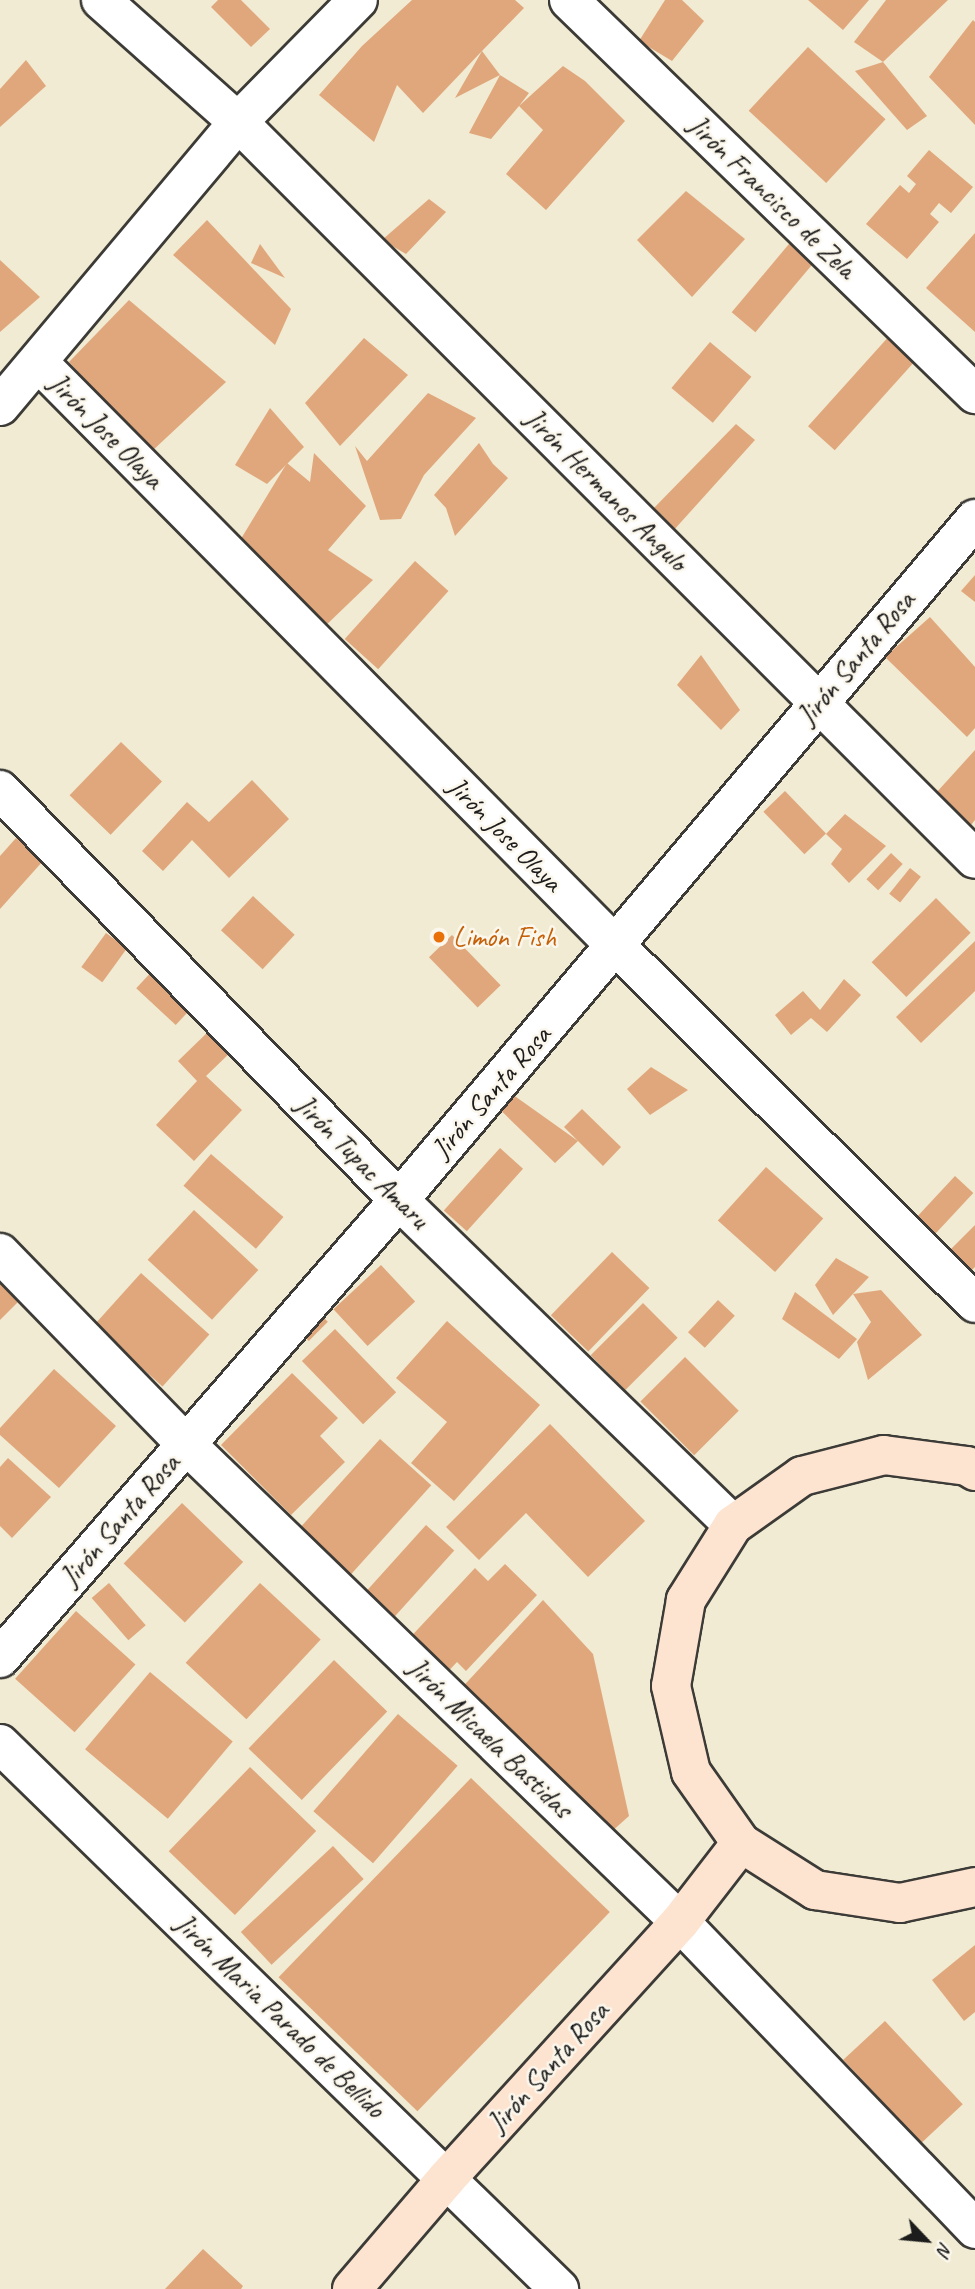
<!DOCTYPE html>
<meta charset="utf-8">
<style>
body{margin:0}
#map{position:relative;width:975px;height:2289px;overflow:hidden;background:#f0ebd2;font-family:Caveat,sans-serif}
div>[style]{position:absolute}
.building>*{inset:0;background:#e1a77c;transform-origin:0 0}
.roads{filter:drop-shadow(2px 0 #3c3b37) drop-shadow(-2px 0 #3c3b37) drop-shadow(0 2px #3c3b37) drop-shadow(0 -2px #3c3b37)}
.street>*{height:38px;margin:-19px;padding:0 19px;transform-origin:19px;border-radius:19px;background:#fff}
.secondary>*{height:38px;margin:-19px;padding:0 19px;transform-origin:19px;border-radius:19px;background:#fde4d1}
.dots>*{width:19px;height:19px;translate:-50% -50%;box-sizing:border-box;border:4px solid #fbf7ec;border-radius:50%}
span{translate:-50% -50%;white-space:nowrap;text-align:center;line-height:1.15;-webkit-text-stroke:5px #fbf7ec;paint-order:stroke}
.street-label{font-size:28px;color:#1c1c1c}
.food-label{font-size:28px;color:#c56008}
.left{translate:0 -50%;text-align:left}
.north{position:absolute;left:891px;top:2205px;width:70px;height:70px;-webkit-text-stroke:5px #fbf7ec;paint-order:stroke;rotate:116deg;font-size:19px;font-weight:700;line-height:28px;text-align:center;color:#1c1c1c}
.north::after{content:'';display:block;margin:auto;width:24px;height:32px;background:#1c1c1c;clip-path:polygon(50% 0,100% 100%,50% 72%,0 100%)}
</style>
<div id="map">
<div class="building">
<div style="clip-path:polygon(218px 0,241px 0,270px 29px,251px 47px,211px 7px)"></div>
<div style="clip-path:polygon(412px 0,515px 0,524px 8px,482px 51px,500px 75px,529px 93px,519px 106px,563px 66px,585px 81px,625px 121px,546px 210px,506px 174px,543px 130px,519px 106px,491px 139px,469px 133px,500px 75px,455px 98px,482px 51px,423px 113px,397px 85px,374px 142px,319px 95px,362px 46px)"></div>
<div style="clip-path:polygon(665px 0,682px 0,704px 21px,672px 61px,639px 41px)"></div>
<div style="clip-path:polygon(808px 0,869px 0,843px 30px)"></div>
<div style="clip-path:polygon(886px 0,948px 0,883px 62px,854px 42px)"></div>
<div style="clip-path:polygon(973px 20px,975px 22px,975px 125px,929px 77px)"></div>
<div style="left:808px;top:47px;width:106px;height:87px;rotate:43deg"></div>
<div style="clip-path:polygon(26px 60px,46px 86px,0 127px,0 89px)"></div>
<div style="clip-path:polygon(883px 62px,927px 116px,907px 130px,855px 71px)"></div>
<div style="clip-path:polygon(929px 150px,973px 187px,951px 213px,939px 203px,930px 214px,939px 222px,907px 259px,866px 224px,900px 185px,909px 193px,916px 184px,907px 176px)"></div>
<div style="clip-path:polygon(686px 191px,745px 239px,692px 297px,637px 240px)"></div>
<div style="clip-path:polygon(429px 199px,446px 212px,406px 254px,382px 240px)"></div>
<div style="clip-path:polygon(207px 220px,291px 309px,275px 345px,173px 255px)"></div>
<div style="clip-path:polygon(975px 233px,975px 332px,926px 288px)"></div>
<div style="left:794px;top:238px;width:31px;height:97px;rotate:40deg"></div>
<div style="clip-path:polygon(260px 244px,285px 278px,251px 263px)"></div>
<div style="clip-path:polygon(0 260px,40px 297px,0 332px)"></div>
<div style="clip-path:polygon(129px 300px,226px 382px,151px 452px,69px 362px)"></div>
<div style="left:891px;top:334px;width:36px;height:124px;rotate:42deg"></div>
<div style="clip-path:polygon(364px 338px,408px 375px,340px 446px,305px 403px)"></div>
<div style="left:710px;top:342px;width:54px;height:60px;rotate:40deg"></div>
<div style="clip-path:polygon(428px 393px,476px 418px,424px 475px,401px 519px,380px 520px,355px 446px,367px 461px)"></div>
<div style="clip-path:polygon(270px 408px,304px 447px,267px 484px,235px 465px)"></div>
<div style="clip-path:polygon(736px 424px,755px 440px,673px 531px,651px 511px)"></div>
<div style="clip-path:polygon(479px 443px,493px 464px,508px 478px,455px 536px,446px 508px,434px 495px)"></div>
<div style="clip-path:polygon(314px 453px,366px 506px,328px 550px,373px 580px,321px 630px,236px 547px,287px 463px,310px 482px)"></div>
<div style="left:415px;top:561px;width:45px;height:105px;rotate:42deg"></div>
<div style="clip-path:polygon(975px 575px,975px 602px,961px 591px)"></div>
<div style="clip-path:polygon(930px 617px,975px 667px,975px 728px,967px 737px,885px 657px)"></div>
<div style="clip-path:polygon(701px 655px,740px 710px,721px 730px,677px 685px)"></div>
<div style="left:121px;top:742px;width:57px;height:74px;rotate:44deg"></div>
<div style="clip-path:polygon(975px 750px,975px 820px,971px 825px,936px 793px)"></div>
<div style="clip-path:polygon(252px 780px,289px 819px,229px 878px,192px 840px,163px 871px,142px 851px,187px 802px,209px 822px)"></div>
<div style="left:785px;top:791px;width:59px;height:30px;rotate:46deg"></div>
<div style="clip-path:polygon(845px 814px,886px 846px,849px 883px,831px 864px,842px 849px,826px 834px)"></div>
<div style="clip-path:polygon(16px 838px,43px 861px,0 909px,0 856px)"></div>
<div style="left:891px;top:853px;width:16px;height:36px;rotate:43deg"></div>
<div style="left:910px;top:868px;width:14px;height:33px;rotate:39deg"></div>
<div style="left:253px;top:896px;width:57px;height:47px;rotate:43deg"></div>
<div style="left:936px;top:898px;width:49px;height:91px;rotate:45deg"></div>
<div style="left:106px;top:933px;width:26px;height:42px;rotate:36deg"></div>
<div style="left:452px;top:935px;width:70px;height:32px;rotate:46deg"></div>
<div style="clip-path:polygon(975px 941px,975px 991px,921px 1043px,896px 1017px)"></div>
<div style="left:156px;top:967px;width:54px;height:29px;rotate:43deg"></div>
<div style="clip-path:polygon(844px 979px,861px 995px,827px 1032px,811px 1018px,791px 1035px,775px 1015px,803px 991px,820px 1010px)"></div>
<div style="clip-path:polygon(214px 1026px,235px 1048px,206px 1076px,242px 1110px,194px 1161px,156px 1125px,197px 1081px,178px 1061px)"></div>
<div style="clip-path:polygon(651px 1067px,688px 1090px,650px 1115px,627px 1089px)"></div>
<div style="clip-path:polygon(502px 1087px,578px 1141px,564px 1127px,582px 1109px,621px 1147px,603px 1166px,578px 1141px,555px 1163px,489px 1099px)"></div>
<div style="left:500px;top:1148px;width:31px;height:84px;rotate:42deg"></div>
<div style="left:211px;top:1154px;width:96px;height:42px;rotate:41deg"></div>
<div style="left:766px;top:1167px;width:77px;height:72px;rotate:42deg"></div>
<div style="left:955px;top:1176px;width:25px;height:58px;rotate:43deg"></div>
<div style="left:194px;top:1210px;width:88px;height:68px;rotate:43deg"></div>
<div style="clip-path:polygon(975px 1225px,975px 1267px,969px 1273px,948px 1252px)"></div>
<div style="left:612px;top:1252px;width:52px;height:88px;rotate:44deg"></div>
<div style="clip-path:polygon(836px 1258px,869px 1277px,833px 1315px,815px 1285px)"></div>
<div style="clip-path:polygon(0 1262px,27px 1293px,0 1320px)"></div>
<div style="left:381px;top:1265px;width:50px;height:65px;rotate:47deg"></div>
<div style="left:141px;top:1273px;width:92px;height:70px;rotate:42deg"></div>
<div style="clip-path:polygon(881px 1290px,922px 1335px,868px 1380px,857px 1342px,871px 1322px,853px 1294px)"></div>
<div style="clip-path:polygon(795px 1292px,857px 1339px,839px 1359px,782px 1319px)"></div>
<div style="left:718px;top:1300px;width:23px;height:44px;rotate:43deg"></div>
<div style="left:643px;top:1303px;width:49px;height:74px;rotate:45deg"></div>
<div style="left:313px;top:1307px;width:21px;height:27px;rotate:45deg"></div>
<div style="clip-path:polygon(447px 1321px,540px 1405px,454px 1501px,411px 1463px,447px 1422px,396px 1378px)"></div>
<div style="left:335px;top:1329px;width:88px;height:46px;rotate:46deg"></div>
<div style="left:685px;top:1357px;width:76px;height:63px;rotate:45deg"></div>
<div style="clip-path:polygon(54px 1369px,116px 1426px,59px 1488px,0 1435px,0 1428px)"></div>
<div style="clip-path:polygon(292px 1373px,338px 1418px,320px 1436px,345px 1462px,291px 1515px,221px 1445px)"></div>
<div style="clip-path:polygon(550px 1424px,645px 1521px,588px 1577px,526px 1513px,479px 1560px,446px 1527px)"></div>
<div style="left:380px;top:1439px;width:69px;height:135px;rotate:42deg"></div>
<div style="clip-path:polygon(8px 1458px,51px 1497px,12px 1538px,0 1526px,0 1467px)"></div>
<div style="left:182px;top:1503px;width:85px;height:84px;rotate:44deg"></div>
<div style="left:426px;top:1525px;width:38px;height:96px;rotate:42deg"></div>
<div style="clip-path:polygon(505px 1564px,537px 1595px,466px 1671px,457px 1662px,442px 1678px,404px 1644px,475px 1568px,488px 1581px)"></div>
<div style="left:109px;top:1583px;width:56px;height:23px;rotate:49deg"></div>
<div style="left:260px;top:1583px;width:83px;height:109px;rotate:43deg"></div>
<div style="clip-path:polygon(543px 1600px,593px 1654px,629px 1816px,601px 1841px,456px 1694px)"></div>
<div style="left:76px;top:1611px;width:80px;height:91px;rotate:42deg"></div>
<div style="left:334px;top:1660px;width:74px;height:123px;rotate:44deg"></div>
<div style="left:150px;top:1672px;width:108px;height:101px;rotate:40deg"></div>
<div style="left:398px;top:1714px;width:79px;height:129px;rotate:41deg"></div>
<div style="left:250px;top:1767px;width:92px;height:117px;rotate:44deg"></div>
<div style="left:471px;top:1778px;width:193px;height:277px;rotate:44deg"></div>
<div style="left:333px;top:1846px;width:45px;height:126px;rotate:47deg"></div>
<div style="clip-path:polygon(975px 1945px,975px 2012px,964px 2021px,932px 1980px)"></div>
<div style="left:885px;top:2021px;width:114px;height:57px;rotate:47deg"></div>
<div style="clip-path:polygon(203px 2249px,243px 2286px,241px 2289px,165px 2289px)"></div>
</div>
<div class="roads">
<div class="street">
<div style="left:101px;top:0;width:183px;rotate:41.7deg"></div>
<div style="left:238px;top:122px;width:1042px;rotate:45deg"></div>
<div style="left:569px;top:0;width:566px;rotate:44.14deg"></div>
<div style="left:38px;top:362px;width:822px;rotate:45.3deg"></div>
<div style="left:616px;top:946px;width:506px;rotate:44.84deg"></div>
<div style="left:0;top:406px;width:371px;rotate:-50deg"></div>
<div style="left:238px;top:122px;width:171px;rotate:-45.5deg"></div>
<div style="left:0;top:790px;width:572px;rotate:45.78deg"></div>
<div style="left:399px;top:1200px;width:466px;rotate:44.2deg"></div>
<div style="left:0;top:1253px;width:267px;rotate:45.8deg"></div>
<div style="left:186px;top:1444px;width:687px;rotate:44.06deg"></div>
<div style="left:680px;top:1922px;width:426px;rotate:46.1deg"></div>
<div style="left:0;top:1658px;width:607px;rotate:-48.94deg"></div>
<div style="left:399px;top:1200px;width:892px;rotate:-49.77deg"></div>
<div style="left:0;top:1744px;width:781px;rotate:44.27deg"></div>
</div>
<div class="secondary">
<div style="left:975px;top:1471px;width:9px;rotate:-148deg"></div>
<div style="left:967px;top:1466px;width:84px;rotate:-172.5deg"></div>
<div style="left:884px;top:1455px;width:85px;rotate:165.6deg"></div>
<div style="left:802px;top:1476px;width:85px;rotate:144.6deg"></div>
<div style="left:733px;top:1525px;width:89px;rotate:122.1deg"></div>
<div style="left:686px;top:1600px;width:87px;rotate:99.9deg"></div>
<div style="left:671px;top:1686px;width:88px;rotate:76.9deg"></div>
<div style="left:691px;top:1772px;width:87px;rotate:54.8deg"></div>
<div style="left:741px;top:1843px;width:88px;rotate:32.4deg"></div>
<div style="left:815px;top:1890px;width:86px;rotate:8.7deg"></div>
<div style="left:900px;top:1903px;width:77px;rotate:-12deg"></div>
<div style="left:352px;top:2289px;width:146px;rotate:-49.4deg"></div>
<div style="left:447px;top:2178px;width:346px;rotate:-47.7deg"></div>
<div style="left:680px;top:1922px;width:100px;rotate:-52.3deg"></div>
</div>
</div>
<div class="dots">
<div style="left:439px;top:937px;background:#e8710a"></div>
</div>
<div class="street-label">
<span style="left:772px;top:197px;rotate:44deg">Jirón Francisco de Zela</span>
<span style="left:106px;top:431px;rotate:45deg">Jirón Jose Olaya</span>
<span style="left:606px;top:490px;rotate:45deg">Jirón Hermanos Angulo</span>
<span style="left:856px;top:658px;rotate:-50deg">Jirón Santa Rosa</span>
<span style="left:505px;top:834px;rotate:45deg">Jirón Jose Olaya</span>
<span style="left:491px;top:1092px;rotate:-49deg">Jirón Santa Rosa</span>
<span style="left:362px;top:1162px;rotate:45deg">Jirón Tupac Amaru</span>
<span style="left:120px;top:1520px;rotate:-49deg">Jirón Santa Rosa</span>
<span style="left:490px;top:1738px;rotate:44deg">Jirón Micaela Bastidas</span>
<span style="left:280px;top:2016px;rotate:44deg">Jirón Maria Parado de Bellido</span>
<span style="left:548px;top:2067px;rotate:-48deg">Jirón Santa Rosa</span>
</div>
<div class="food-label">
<span class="left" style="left:453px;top:937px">Limón Fish</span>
</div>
<div class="north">N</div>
</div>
